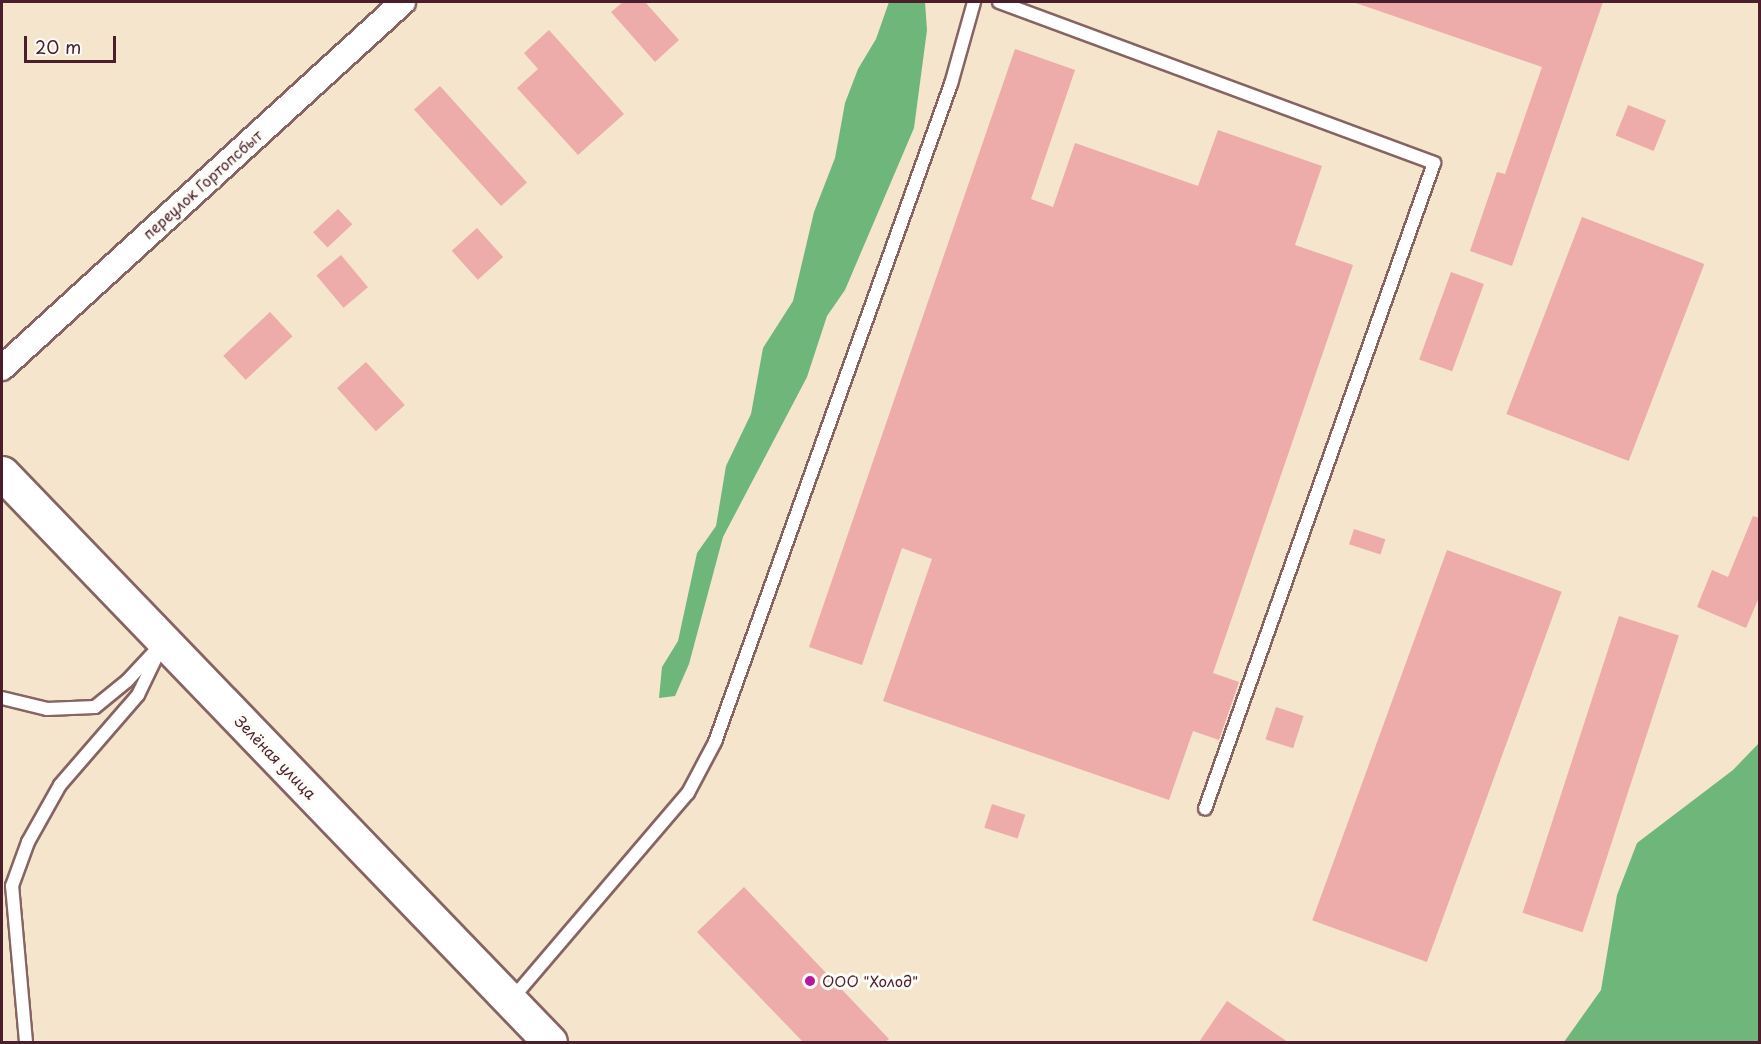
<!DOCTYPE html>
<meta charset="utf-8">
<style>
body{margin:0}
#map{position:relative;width:1761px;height:1044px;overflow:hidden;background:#f4e5cc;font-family:"Playpen Sans",sans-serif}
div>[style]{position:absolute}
.forest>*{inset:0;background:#6fb67b}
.building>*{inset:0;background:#edaba9;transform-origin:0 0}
.roads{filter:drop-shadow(2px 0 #866463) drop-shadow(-2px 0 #866463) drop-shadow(0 2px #866463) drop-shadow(0 -2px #866463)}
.lane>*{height:12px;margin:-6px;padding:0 6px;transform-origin:6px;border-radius:6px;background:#fff}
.street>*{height:24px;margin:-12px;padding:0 12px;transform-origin:12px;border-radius:12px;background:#fff}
.secondary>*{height:33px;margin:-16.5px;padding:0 16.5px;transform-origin:16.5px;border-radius:16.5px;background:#fff}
.dots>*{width:16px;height:16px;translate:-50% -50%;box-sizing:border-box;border:3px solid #fdfcf7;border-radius:50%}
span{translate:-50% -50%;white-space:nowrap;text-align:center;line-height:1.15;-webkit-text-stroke:6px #fdfcf7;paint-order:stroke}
.street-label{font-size:15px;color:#4a1f2b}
.poi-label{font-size:15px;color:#4a1f2b}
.left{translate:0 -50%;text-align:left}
.frame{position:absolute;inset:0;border:3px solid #4a1f2b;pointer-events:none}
.scale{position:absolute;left:24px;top:36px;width:92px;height:27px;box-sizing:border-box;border:3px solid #4a1f2b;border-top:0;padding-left:8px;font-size:18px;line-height:21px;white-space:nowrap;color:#4a1f2b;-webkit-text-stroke:4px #fdfcf7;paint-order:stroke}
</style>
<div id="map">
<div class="forest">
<div style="clip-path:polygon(889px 2px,925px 2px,927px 30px,914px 128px,845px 290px,827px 316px,807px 377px,723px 537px,689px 664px,675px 696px,659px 698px,662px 667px,678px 641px,697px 553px,716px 526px,726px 466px,751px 414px,763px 348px,793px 301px,814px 212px,835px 158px,845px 103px,858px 69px,876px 39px)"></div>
<div style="clip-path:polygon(1759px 743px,1759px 1042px,1564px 1042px,1601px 990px,1617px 895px,1637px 843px,1733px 770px)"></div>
</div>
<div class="building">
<div style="clip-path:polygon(623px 2px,645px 2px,679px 40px,655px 62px,611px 12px)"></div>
<div style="clip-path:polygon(1353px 2px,1603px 2px,1512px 266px,1470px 251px,1497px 172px,1505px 174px,1542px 67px)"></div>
<div style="clip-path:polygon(549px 30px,624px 114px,578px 155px,517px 88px,538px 69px,524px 53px)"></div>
<div style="clip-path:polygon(1015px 49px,1075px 70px,1031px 199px,1053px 207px,1075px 143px,1198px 186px,1218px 130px,1322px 166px,1295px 245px,1353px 265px,1213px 673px,1239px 682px,1219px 740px,1193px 731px,1169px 800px,883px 701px,932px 559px,902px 548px,862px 665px,809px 647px)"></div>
<div style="left:440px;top:86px;width:130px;height:35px;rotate:48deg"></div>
<div style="left:1628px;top:105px;width:41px;height:33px;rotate:22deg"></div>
<div style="left:338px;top:209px;width:21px;height:34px;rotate:47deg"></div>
<div style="left:1582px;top:217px;width:131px;height:211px;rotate:21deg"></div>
<div style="left:477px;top:228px;width:39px;height:34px;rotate:48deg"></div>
<div style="left:341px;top:255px;width:42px;height:32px;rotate:50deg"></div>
<div style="left:1451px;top:272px;width:35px;height:93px;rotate:20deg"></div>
<div style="left:270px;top:312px;width:33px;height:64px;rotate:47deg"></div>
<div style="left:366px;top:362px;width:58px;height:39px;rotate:48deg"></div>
<div style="clip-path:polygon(1753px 516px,1760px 518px,1760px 595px,1746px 628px,1697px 607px,1712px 570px,1728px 577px)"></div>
<div style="left:1354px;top:529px;width:33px;height:16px;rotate:18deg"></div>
<div style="left:1447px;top:550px;width:122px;height:394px;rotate:20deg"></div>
<div style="left:1619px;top:616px;width:63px;height:312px;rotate:18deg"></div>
<div style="left:1276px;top:707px;width:29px;height:34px;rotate:18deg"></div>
<div style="left:992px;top:804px;width:35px;height:25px;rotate:18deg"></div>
<div style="clip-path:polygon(744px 887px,889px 1039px,885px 1042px,803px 1042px,697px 932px)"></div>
<div style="clip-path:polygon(1227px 1001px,1288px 1042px,1199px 1042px)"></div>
</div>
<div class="roads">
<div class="lane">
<div style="left:999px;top:2px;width:464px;rotate:20.3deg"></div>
<div style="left:1434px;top:163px;width:685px;rotate:109.52deg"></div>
<div style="left:2px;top:698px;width:46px;rotate:13.7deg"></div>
<div style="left:47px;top:709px;width:48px;rotate:-2.4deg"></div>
<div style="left:95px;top:707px;width:41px;rotate:-39.1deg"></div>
<div style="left:127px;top:681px;width:41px;rotate:-47deg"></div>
<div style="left:511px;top:1000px;width:272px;rotate:-49.5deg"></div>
<div style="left:688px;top:793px;width:58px;rotate:-62.1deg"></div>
<div style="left:715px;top:742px;width:699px;rotate:-70.27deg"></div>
<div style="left:951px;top:84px;width:85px;rotate:-74.3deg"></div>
<div style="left:26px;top:1042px;width:157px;rotate:-95.1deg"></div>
<div style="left:12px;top:886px;width:47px;rotate:-70deg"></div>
<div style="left:28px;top:842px;width:65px;rotate:-60.7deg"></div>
<div style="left:60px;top:785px;width:119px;rotate:-49.1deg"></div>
<div style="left:138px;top:695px;width:58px;rotate:-64.3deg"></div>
</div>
<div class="street">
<div style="left:2px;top:368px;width:543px;rotate:-42.39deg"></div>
</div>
<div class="secondary">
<div style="left:2px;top:473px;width:790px;rotate:46.08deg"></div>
</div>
</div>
<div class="dots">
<div style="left:810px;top:981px;background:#b5179e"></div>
</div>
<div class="street-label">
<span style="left:202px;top:184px;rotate:-42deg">переулок Гортопсбыт</span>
<span style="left:276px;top:757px;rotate:46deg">Зелёная улица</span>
</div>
<div class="poi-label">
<span class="left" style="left:822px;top:981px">ООО "Холод"</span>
</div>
<div class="frame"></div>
<div class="scale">20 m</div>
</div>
